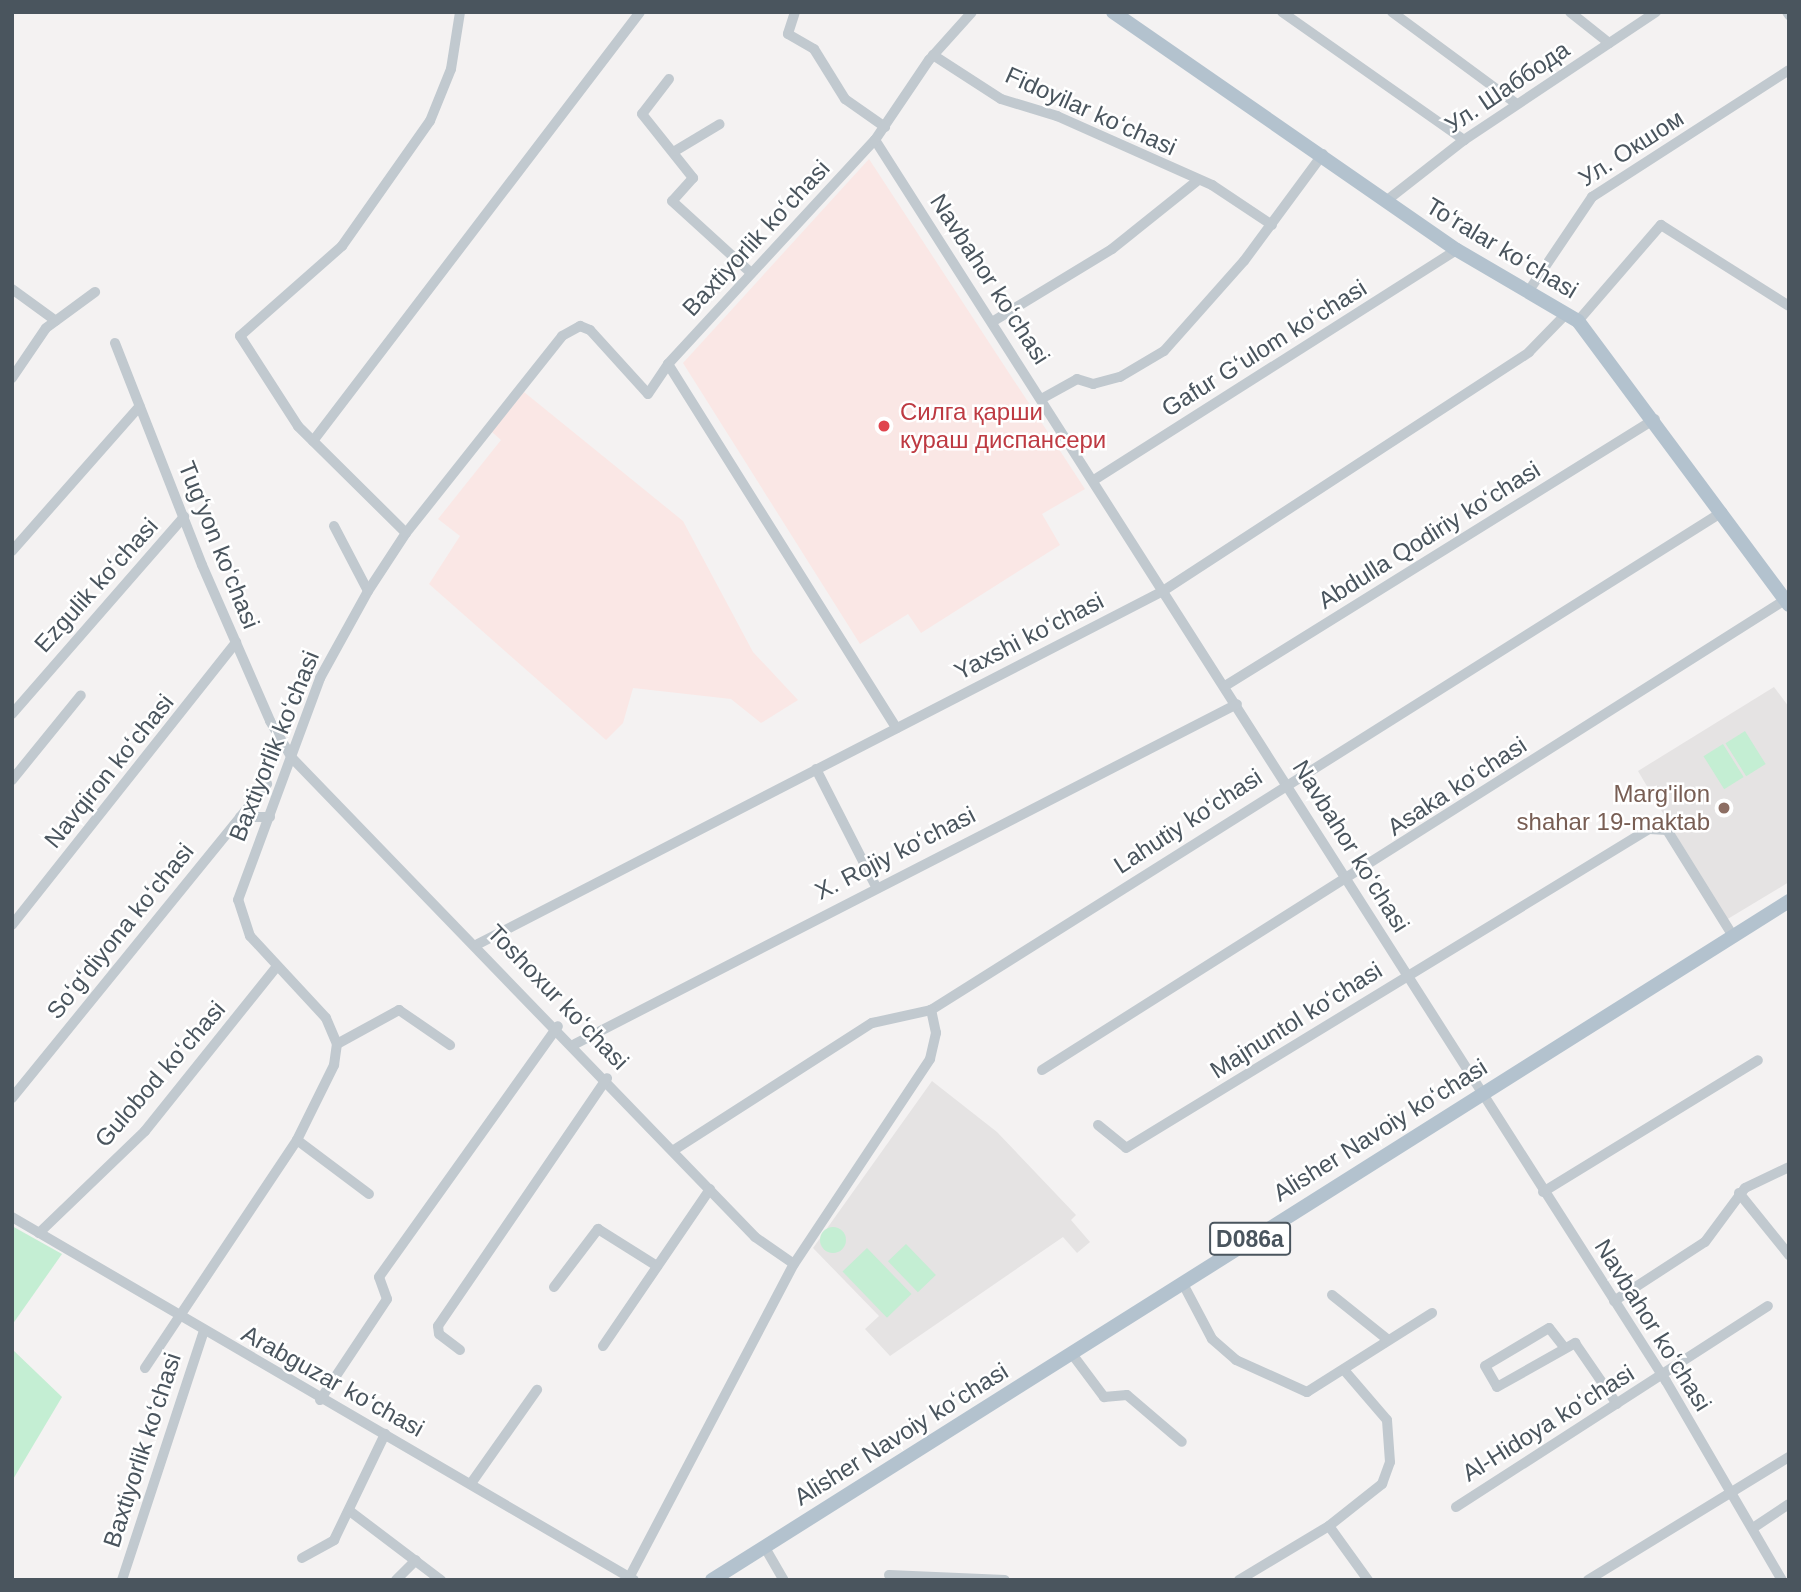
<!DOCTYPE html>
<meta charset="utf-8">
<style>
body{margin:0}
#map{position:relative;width:1801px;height:1592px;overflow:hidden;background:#f4f2f2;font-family:Arial,sans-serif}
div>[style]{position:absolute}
.education>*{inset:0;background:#e5e3e3}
.medical>*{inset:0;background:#fae7e5}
.green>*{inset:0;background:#c4eed3;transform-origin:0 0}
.round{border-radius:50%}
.minor>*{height:10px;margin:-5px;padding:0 5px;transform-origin:5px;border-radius:5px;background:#c1c9cf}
.major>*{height:14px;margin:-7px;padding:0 7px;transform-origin:7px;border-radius:7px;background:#b3c2ce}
.dots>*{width:19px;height:19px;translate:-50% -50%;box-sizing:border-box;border:4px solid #fff;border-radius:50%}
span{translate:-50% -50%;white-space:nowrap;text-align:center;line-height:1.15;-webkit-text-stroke:5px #fff;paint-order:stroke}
.shield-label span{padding:2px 5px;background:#fff;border:2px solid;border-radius:5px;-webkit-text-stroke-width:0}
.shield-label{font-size:23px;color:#4a555e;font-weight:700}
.street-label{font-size:24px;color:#4a555e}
.health-label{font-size:24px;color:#be3a42}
.left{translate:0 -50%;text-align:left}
.education-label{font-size:24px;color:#785e54}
.right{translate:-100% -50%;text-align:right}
.frame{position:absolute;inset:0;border:14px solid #4a555e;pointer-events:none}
</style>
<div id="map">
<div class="education">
<div style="clip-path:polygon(1774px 687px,1789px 707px,1789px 882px,1726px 920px,1638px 771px)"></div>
<div style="clip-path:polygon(932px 1081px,997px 1132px,1076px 1215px,1071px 1220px,1090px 1242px,1077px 1253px,1063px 1237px,890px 1356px,865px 1329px,879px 1316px,813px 1248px)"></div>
</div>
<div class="medical">
<div style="clip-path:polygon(869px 159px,1085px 489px,1042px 514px,1060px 545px,921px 633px,908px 614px,860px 644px,683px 363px)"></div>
<div style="clip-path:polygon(524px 392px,683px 521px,753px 652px,798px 700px,761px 723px,731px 699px,633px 688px,623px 723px,606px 740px,429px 584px,460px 536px,438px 519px,501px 440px,492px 432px)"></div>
</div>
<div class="green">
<div style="left:1745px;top:731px;width:39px;height:23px;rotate:58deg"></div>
<div style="left:1723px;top:744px;width:39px;height:23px;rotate:58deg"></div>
<div style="clip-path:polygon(12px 1226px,62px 1254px,12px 1325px)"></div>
<div class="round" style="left:820px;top:1227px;width:26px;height:26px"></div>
<div style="left:906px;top:1244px;width:43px;height:25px;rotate:46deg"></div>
<div style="left:867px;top:1248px;width:64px;height:34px;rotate:46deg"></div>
<div style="clip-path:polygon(12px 1349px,62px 1397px,12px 1481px)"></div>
</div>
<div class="minor">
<div style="left:795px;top:12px;width:23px;rotate:108deg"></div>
<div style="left:788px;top:34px;width:30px;rotate:30deg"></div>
<div style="left:814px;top:49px;width:59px;rotate:58.2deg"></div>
<div style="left:845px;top:99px;width:49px;rotate:35deg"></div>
<div style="left:1282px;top:12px;width:223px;rotate:35.1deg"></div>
<div style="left:1392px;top:12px;width:155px;rotate:36.4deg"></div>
<div style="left:1570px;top:12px;width:50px;rotate:38.5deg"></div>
<div style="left:1787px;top:12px;width:4px;rotate:56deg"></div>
<div style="left:933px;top:55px;width:81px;rotate:32.9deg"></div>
<div style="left:1001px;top:99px;width:59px;rotate:16.9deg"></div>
<div style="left:1057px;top:116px;width:170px;rotate:24deg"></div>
<div style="left:1212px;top:185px;width:72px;rotate:33.7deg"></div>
<div style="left:669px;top:79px;width:44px;rotate:127.6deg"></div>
<div style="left:642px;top:114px;width:82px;rotate:51.4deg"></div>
<div style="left:693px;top:178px;width:31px;rotate:132deg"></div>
<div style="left:672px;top:201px;width:107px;rotate:42.3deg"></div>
<div style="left:875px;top:140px;width:1472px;rotate:57.49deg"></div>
<div style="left:1666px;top:1381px;width:230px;rotate:59.8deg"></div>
<div style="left:675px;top:151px;width:52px;rotate:-31deg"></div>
<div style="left:1386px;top:201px;width:99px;rotate:-38deg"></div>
<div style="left:1464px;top:140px;width:231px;rotate:-33.7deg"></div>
<div style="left:12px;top:289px;width:54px;rotate:36deg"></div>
<div style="left:1528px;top:292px;width:115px;rotate:-56deg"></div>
<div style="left:1592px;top:197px;width:234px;rotate:-32.8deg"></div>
<div style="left:1578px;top:321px;width:127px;rotate:-49.2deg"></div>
<div style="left:1661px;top:225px;width:151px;rotate:32.3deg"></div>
<div style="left:992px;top:322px;width:140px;rotate:-31.3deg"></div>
<div style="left:1112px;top:249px;width:110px;rotate:-38.7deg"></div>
<div style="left:115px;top:343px;width:238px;rotate:68.6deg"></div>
<div style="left:202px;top:565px;width:170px;rotate:66.4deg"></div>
<div style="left:270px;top:721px;width:43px;rotate:59.3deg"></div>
<div style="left:292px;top:758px;width:666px;rotate:45.97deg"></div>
<div style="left:755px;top:1237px;width:47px;rotate:34.7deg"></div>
<div style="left:668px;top:364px;width:430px;rotate:57.9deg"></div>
<div style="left:12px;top:378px;width:60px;rotate:-55.8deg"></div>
<div style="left:46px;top:328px;width:61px;rotate:-36.3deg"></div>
<div style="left:1043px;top:398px;width:39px;rotate:-29deg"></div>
<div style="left:1077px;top:379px;width:17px;rotate:17deg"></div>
<div style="left:1093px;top:384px;width:28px;rotate:-15deg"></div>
<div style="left:1120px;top:377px;width:51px;rotate:-30.6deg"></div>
<div style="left:1164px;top:351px;width:120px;rotate:-48.4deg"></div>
<div style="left:1244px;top:261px;width:133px;rotate:-53.6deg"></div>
<div style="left:313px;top:441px;width:539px;rotate:-52.68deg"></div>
<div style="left:1094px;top:480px;width:430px;rotate:-32.4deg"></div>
<div style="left:334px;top:526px;width:73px;rotate:62.4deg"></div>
<div style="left:406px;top:533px;width:152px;rotate:-135.3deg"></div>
<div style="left:298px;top:426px;width:107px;rotate:-122.8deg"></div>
<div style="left:240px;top:336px;width:136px;rotate:-41.4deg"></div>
<div style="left:342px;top:246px;width:153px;rotate:-54.9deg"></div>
<div style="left:430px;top:121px;width:56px;rotate:-68deg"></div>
<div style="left:451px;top:69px;width:58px;rotate:-81deg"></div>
<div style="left:12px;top:551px;width:193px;rotate:-48.6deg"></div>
<div style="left:1225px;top:686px;width:506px;rotate:-31.84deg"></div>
<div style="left:12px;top:714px;width:262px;rotate:-48.9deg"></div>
<div style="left:816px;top:769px;width:130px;rotate:63deg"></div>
<div style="left:12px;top:780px;width:109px;rotate:-50.9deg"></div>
<div style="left:242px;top:815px;width:40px;rotate:-51deg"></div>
<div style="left:12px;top:925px;width:361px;rotate:-51.6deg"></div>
<div style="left:478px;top:944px;width:771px;rotate:-27.26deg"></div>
<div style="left:1163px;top:591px;width:437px;rotate:-33.1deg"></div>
<div style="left:1529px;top:352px;width:54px;rotate:-45.7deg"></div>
<div style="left:337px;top:1044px;width:71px;rotate:-28.7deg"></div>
<div style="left:399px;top:1010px;width:62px;rotate:34.5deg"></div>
<div style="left:575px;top:1044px;width:744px;rotate:-27.18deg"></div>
<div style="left:1042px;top:1070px;width:879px;rotate:-32.32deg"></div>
<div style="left:12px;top:1098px;width:362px;rotate:-50.9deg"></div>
<div style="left:240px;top:817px;width:30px"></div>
<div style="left:1098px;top:1125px;width:36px;rotate:39deg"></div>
<div style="left:1126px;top:1148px;width:613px;rotate:-31.38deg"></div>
<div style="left:1649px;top:829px;width:18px;rotate:3deg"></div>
<div style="left:1667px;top:830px;width:125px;rotate:58.1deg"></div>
<div style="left:297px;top:1140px;width:90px;rotate:36.9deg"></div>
<div style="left:674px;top:1150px;width:235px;rotate:-32.7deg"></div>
<div style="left:872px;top:1023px;width:60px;rotate:-12.4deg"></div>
<div style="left:931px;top:1010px;width:935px;rotate:-32.19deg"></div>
<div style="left:1543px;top:1192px;width:252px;rotate:-31.5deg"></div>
<div style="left:1739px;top:1193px;width:80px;rotate:51.1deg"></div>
<div style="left:12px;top:1217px;width:720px;rotate:30.27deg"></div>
<div style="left:39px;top:1233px;width:147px;rotate:-43.9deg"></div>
<div style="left:145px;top:1131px;width:211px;rotate:-51.3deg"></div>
<div style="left:1182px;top:1282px;width:64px;rotate:62.2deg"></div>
<div style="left:1212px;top:1339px;width:32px;rotate:41deg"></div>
<div style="left:1236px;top:1360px;width:78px;rotate:24.3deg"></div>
<div style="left:1307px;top:1392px;width:148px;rotate:-32.3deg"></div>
<div style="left:554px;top:1287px;width:73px;rotate:-52.8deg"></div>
<div style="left:598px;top:1229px;width:70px;rotate:32.1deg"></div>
<div style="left:1332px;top:1295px;width:70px;rotate:38.7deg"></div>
<div style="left:1614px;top:1301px;width:108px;rotate:-33deg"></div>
<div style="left:1705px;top:1242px;width:67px;rotate:-53.5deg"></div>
<div style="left:1745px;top:1188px;width:49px;rotate:-25.5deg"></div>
<div style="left:603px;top:1346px;width:190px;rotate:-55.7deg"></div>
<div style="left:1564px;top:1347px;width:24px;rotate:-128deg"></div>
<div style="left:1549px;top:1328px;width:74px;rotate:149.3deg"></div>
<div style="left:1485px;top:1366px;width:24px;rotate:60deg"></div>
<div style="left:1497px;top:1387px;width:90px;rotate:-29.4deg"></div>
<div style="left:1575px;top:1343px;width:74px;rotate:55.5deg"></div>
<div style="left:460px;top:1350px;width:26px;rotate:-143deg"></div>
<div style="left:439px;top:1334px;width:8px;rotate:-97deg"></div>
<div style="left:438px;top:1326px;width:300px;rotate:-55.7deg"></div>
<div style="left:1072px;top:1354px;width:54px;rotate:53.3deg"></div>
<div style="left:1104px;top:1397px;width:23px;rotate:-5deg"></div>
<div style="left:1127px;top:1395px;width:72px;rotate:40.5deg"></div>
<div style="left:145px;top:1368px;width:274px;rotate:-56.3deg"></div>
<div style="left:297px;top:1140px;width:84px;rotate:-63.7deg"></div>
<div style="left:334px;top:1065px;width:21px;rotate:-82deg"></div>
<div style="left:337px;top:1044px;width:28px;rotate:-113deg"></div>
<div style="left:326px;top:1018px;width:112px;rotate:-132.8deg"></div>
<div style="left:250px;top:936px;width:38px;rotate:-108deg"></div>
<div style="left:238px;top:900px;width:237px;rotate:-69.7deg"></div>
<div style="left:320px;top:678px;width:99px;rotate:-61.1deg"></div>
<div style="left:368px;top:591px;width:69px;rotate:-56.8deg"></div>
<div style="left:406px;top:533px;width:251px;rotate:-51.6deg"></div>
<div style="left:562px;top:336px;width:21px;rotate:-29deg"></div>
<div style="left:580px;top:326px;width:11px;rotate:22deg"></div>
<div style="left:590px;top:330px;width:86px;rotate:47.8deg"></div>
<div style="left:648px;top:394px;width:36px;rotate:-56deg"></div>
<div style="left:668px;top:364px;width:305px;rotate:-47.3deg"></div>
<div style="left:875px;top:140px;width:97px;rotate:-56deg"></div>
<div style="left:929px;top:60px;width:64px;rotate:-48.1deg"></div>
<div style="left:320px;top:1400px;width:121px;rotate:-56.4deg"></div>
<div style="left:387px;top:1299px;width:23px;rotate:-110deg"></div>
<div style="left:379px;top:1277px;width:308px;rotate:-54.5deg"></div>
<div style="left:472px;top:1482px;width:113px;rotate:-54.8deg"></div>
<div style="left:1456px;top:1507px;width:371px;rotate:-32.8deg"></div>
<div style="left:351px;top:1512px;width:113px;rotate:37.1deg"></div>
<div style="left:1329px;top:1526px;width:67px;rotate:54.2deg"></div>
<div style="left:1753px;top:1528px;width:43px;rotate:-33.7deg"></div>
<div style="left:764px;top:1546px;width:39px;rotate:60deg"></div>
<div style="left:302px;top:1558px;width:37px;rotate:-29deg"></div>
<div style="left:334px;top:1540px;width:118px;rotate:-64.3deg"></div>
<div style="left:889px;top:1575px;width:116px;rotate:2.5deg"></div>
<div style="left:630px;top:1576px;width:352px;rotate:-62.3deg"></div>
<div style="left:794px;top:1264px;width:246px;rotate:-56.4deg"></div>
<div style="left:930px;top:1059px;width:27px;rotate:-77deg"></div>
<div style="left:936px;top:1033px;width:24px;rotate:-102deg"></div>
<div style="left:122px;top:1580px;width:260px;rotate:-71.8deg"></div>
<div style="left:396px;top:1580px;width:28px;rotate:-45deg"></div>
<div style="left:1239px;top:1580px;width:105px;rotate:-31deg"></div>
<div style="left:1329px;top:1526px;width:68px;rotate:-38.4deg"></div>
<div style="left:1382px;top:1484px;width:23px;rotate:-70deg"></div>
<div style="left:1390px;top:1462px;width:42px;rotate:-94.1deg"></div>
<div style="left:1387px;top:1420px;width:65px;rotate:-130.6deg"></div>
<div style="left:1588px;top:1580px;width:236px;rotate:-31.5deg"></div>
</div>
<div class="major">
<div style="left:1113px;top:12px;width:418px;rotate:34.7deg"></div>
<div style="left:1457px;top:250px;width:140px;rotate:30.4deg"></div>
<div style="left:1578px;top:321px;width:354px;rotate:53.4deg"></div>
<div style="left:712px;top:1580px;width:1273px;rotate:-32.23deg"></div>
</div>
<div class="dots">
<div style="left:884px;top:426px;background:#e0444e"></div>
<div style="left:1724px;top:808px;background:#8d6e63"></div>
</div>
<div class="shield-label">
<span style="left:1250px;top:1239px">D086a</span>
</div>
<div class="street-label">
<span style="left:1507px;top:87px;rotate:-34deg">Ул. Шаббода</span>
<span style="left:1091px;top:111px;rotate:24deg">Fidoyilar koʻchasi</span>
<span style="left:1631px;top:148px;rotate:-33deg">Ул. Окшом</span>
<span style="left:756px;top:238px;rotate:-47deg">Baxtiyorlik koʻchasi</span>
<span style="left:1502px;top:248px;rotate:31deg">Toʻralar koʻchasi</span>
<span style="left:990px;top:279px;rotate:57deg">Navbahor koʻchasi</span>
<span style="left:1264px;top:348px;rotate:-32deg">Gafur Gʻulom koʻchasi</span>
<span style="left:1429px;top:535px;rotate:-32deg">Abdulla Qodiriy koʻchasi</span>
<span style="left:219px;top:545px;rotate:68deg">Tugʻyon koʻchasi</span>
<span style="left:96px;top:585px;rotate:-48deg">Ezgulik koʻchasi</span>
<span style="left:1029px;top:636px;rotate:-27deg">Yaxshi koʻchasi</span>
<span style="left:274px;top:746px;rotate:-68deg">Baxtiyorlik koʻchasi</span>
<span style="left:109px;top:771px;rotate:-51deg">Navqiron koʻchasi</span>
<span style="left:1457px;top:786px;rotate:-33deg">Asaka koʻchasi</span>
<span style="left:1188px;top:821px;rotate:-33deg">Lahutiy koʻchasi</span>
<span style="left:1351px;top:846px;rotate:58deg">Navbahor koʻchasi</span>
<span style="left:895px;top:853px;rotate:-27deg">X. Rojiy koʻchasi</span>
<span style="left:120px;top:931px;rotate:-51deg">Soʻgʻdiyona koʻchasi</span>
<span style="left:558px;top:997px;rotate:46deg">Toshoxur koʻchasi</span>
<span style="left:1296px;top:1020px;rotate:-32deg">Majnuntol koʻchasi</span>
<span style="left:160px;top:1074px;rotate:-49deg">Gulobod koʻchasi</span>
<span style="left:1380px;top:1130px;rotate:-32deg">Alisher Navoiy koʻchasi</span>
<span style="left:1653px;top:1325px;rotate:58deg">Navbahor koʻchasi</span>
<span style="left:333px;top:1381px;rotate:29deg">Arabguzar koʻchasi</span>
<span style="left:1548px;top:1423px;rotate:-32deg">Al-Hidoya koʻchasi</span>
<span style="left:901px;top:1434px;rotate:-32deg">Alisher Navoiy koʻchasi</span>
<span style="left:142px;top:1450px;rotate:-72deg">Baxtiyorlik koʻchasi</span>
</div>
<div class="health-label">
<span class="left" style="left:900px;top:426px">Силга қарши<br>кураш диспансери</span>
</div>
<div class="education-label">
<span class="right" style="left:1710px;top:808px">Marg'ilon<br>shahar 19-maktab</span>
</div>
<div class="frame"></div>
</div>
